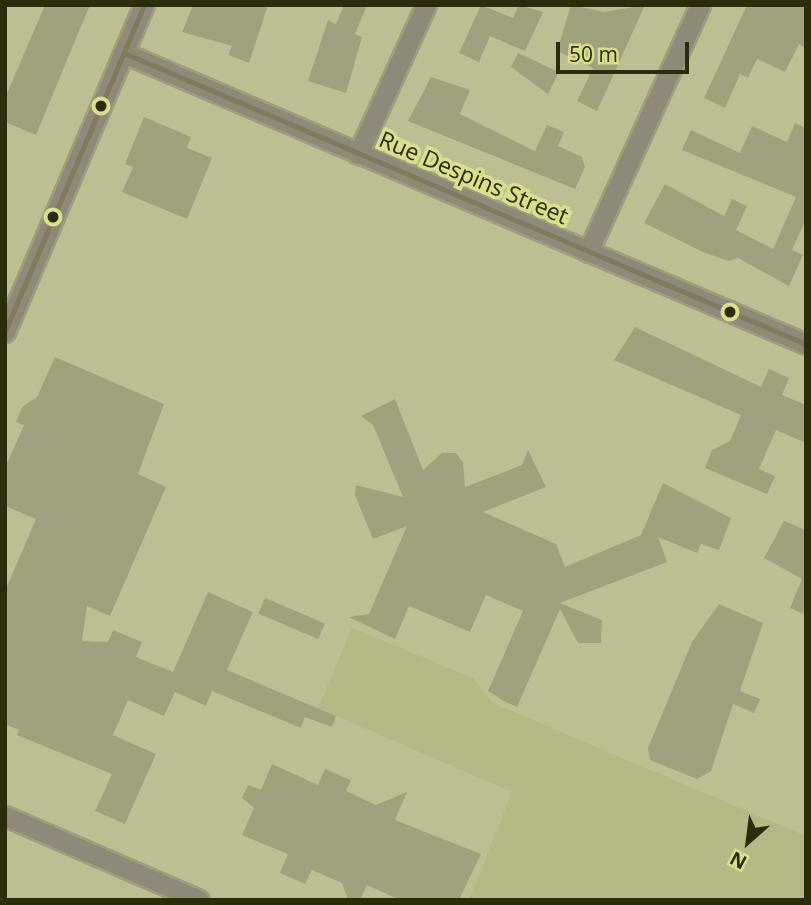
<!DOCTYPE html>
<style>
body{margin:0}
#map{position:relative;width:811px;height:905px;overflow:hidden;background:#bdbf93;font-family:"Open Sans",sans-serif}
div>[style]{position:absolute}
.green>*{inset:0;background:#b5b884}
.building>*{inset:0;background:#a0a27e;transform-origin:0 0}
.roads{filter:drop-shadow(2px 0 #9d9f7b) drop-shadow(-2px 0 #9d9f7b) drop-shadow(0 2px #9d9f7b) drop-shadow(0 -2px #9d9f7b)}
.minor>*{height:19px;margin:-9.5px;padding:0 9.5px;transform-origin:9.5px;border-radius:9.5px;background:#8f8979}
.bus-1>*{height:5px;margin:-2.5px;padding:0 2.5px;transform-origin:2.5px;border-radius:2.5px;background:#807b5c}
.dots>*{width:19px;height:19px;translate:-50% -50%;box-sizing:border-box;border:4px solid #dbdf8d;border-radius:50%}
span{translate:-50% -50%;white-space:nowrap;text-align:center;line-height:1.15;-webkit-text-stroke:7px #dbdf8d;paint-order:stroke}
.street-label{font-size:23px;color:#2b2d0a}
.frame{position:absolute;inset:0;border:7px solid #2b2d0a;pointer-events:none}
.north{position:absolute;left:713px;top:807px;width:70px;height:70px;-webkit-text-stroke:5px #dbdf8d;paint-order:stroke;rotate:208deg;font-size:19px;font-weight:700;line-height:28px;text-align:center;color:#2b2d0a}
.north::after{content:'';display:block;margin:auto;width:24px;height:32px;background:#2b2d0a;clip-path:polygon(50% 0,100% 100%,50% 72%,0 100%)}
.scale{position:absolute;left:556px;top:42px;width:133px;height:32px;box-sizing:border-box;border:4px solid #2b2d0a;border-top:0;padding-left:9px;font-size:21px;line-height:24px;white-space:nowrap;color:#2b2d0a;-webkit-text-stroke:5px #dbdf8d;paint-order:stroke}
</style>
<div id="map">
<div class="green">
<div style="clip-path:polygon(352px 628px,473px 678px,493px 703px,806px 836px,806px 900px,469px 900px,512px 792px,318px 708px)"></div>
</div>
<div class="building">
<div style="clip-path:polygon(45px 5px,90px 5px,36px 135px,5px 122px,5px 98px)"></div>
<div style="clip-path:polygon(193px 5px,268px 5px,249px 63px,228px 55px,232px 46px,182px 32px)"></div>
<div style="clip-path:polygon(344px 5px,367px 5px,355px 34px,362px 37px,346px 93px,308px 81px,328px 20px,336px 24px)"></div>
<div style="clip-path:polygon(481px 5px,513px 18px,519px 5px,543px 12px,525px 51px,490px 36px,479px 62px,459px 53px)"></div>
<div style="clip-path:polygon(571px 5px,604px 12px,645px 5px,597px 111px,577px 101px,593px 68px,557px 51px)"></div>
<div style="clip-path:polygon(747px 5px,806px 5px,806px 48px,799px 44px,785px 72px,757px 59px,748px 78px,740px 74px,725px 108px,704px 98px)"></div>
<div style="clip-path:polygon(518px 53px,559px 72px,548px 94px,511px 67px)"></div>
<div style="clip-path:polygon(431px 77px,470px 90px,460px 114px,535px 151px,547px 125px,564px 132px,558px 146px,582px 157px,585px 167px,575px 189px,408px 121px)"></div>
<div style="clip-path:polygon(144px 117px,191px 137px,187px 148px,212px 158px,187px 219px,122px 192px,133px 167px,125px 164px)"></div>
<div style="clip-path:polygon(795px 123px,806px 128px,806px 219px,792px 250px,803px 255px,789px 286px,738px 258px,728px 261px,703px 252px,644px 223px,665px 184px,724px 216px,732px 199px,747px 206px,736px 230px,773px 249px,796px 197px,682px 150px,691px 130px,740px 153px,752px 126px,787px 142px)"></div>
<div style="clip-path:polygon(635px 327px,761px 387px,769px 369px,789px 378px,782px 395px,806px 405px,806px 443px,776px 430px,759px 469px,775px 476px,767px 494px,705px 468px,712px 450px,730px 441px,741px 415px,614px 360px)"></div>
<div style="clip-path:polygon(55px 357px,164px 404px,138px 474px,166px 487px,110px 616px,87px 606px,82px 641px,108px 642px,113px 630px,142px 642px,136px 657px,173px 672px,208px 592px,253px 612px,227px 670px,336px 716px,332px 727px,305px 717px,301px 728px,212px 691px,206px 706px,175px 692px,164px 716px,128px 700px,113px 735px,156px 754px,125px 824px,95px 811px,112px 774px,17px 735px,19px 730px,5px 724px,5px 591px,36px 519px,5px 506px,5px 468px,24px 425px,16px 422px,23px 406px,37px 397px)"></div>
<div style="clip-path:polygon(395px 399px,423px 470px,442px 453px,456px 453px,463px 463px,465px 487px,522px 465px,528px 450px,546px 487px,483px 512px,556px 544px,565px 567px,641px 535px,663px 483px,731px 518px,719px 550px,701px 544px,697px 553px,658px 537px,667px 562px,560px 603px,602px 620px,601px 643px,578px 643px,560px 609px,517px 707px,504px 701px,488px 691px,523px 611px,486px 595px,470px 632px,409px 606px,395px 639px,349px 617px,369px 614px,407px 526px,373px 539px,355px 495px,356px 485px,403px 497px,373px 425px,361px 416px)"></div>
<div style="clip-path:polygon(784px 521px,806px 530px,806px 615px,790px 608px,802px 579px,764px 558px)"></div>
<div style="left:265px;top:598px;width:65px;height:17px;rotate:23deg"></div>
<div style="clip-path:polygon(719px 604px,763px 623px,740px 691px,760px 699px,754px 713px,733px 704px,711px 771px,697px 779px,650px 760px,648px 748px,692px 642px)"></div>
<div style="clip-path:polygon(272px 764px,318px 785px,325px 769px,351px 780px,346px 791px,376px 805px,407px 792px,395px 820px,481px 854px,459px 900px,400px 900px,367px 885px,360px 900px,348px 900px,342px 883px,312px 870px,305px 884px,280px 873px,288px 854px,242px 835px,254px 808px,242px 798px,248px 785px,261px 790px)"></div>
</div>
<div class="roads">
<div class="minor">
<div style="left:124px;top:53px;width:741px;rotate:23.11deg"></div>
<div style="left:358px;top:154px;width:164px;rotate:-65.5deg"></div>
<div style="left:588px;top:252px;width:271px;rotate:-65.6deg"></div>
<div style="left:5px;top:332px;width:355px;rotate:-67deg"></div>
<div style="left:5px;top:816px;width:211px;rotate:23.4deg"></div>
</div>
</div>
<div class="bus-1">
<div style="left:124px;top:53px;width:741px;rotate:23.11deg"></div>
<div style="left:5px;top:331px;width:352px;rotate:-66.9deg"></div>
</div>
<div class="dots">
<div style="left:101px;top:106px;background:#2b2d0a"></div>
<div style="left:53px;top:217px;background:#2b2d0a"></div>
<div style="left:730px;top:312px;background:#2b2d0a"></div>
</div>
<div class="street-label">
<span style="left:474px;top:177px;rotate:23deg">Rue Despins Street</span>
</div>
<div class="frame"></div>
<div class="north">N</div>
<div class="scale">50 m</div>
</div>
